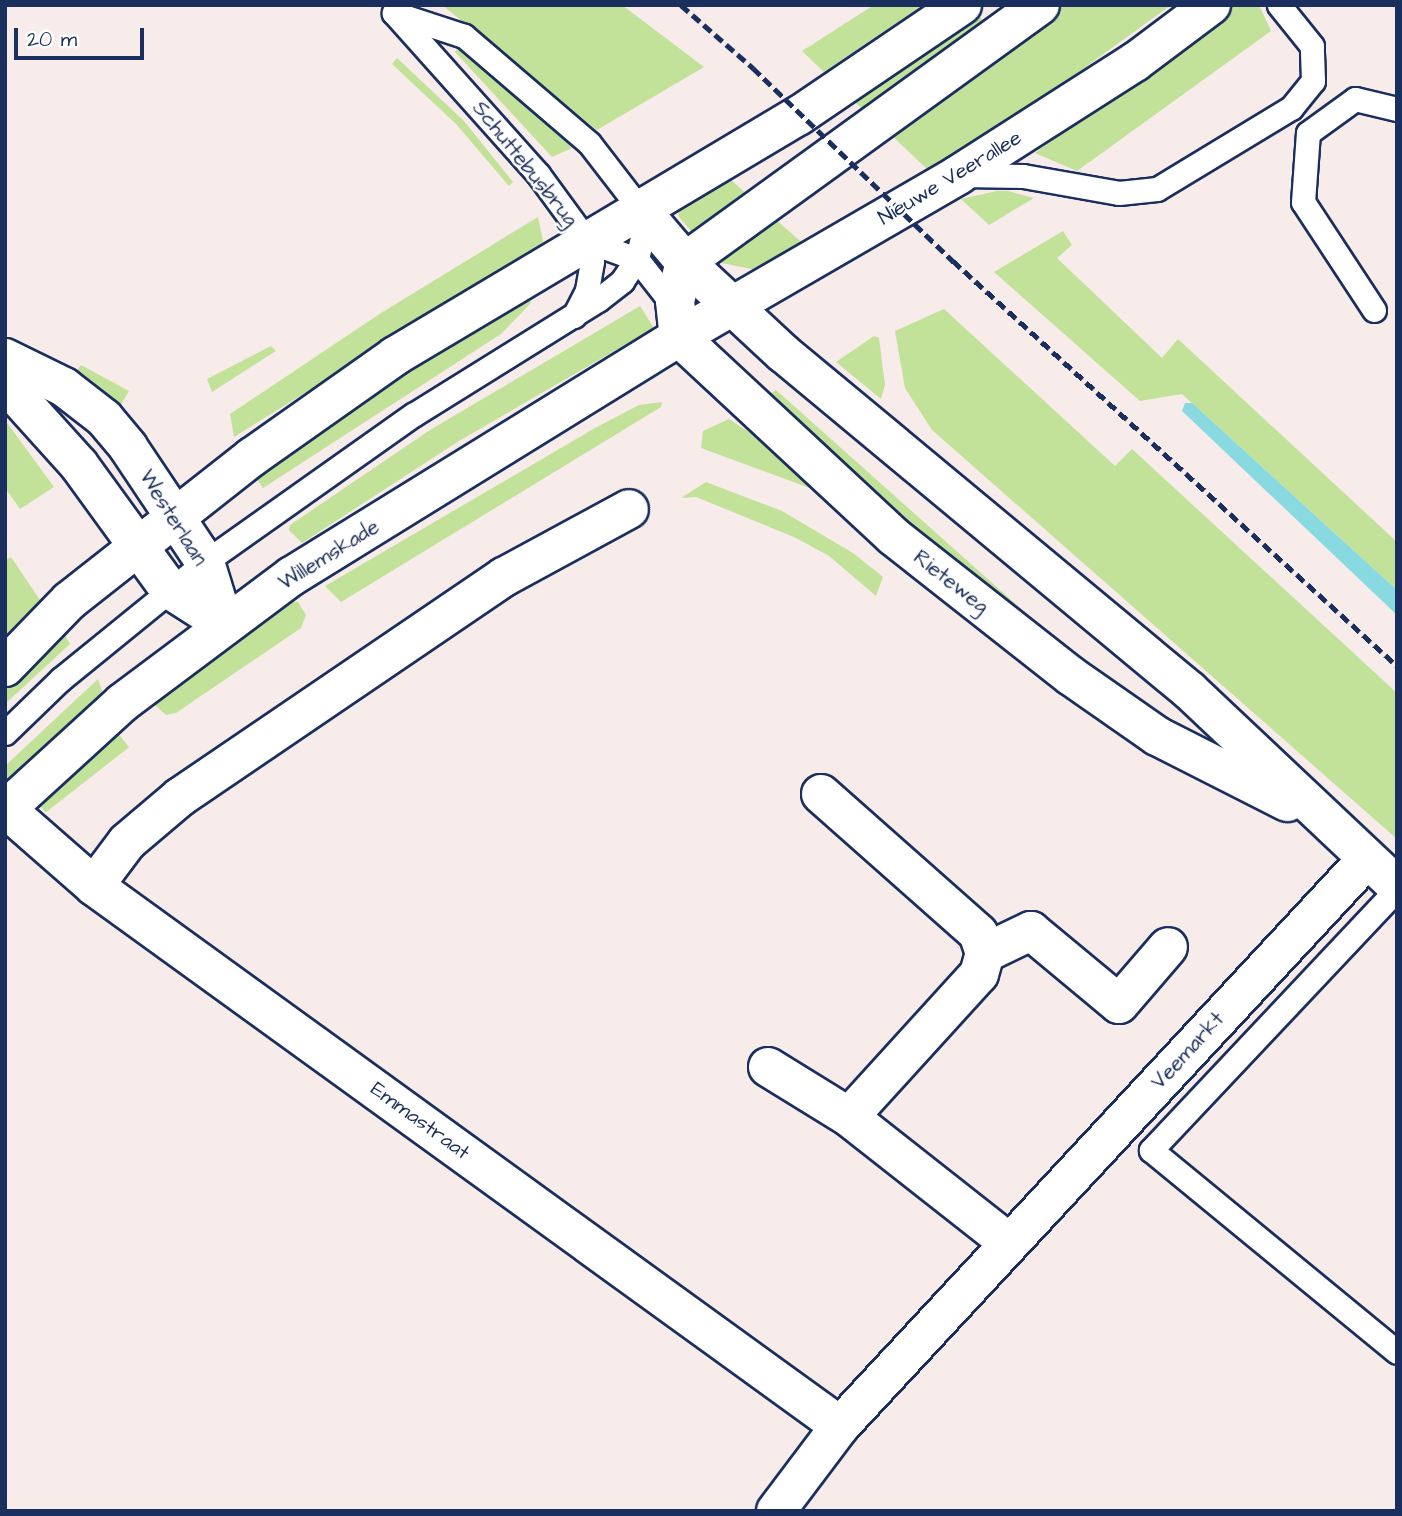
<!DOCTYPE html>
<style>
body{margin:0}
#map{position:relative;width:1402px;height:1516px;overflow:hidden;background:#f8eceb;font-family:"Architects Daughter",sans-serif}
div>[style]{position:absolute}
.green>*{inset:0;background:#c2e199;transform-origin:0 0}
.water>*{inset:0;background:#89dae0}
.roads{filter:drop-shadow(2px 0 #1b2f5e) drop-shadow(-2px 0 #1b2f5e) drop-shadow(0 2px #1b2f5e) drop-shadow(0 -2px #1b2f5e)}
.lane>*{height:23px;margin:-11.5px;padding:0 11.5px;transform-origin:11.5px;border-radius:11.5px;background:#fff}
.street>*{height:38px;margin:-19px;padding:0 19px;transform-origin:19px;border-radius:19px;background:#fff}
.secondary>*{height:38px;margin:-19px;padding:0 19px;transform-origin:19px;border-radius:19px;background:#fff}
.rail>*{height:5px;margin-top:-2.5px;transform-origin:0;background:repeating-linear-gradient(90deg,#1b2f5e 0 10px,transparent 0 15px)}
span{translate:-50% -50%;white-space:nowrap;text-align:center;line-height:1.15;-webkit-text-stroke:5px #fff;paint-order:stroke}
.street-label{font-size:21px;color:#1b2f5e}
.frame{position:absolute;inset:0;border:7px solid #1b2f5e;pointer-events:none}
.scale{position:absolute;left:14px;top:28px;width:130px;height:32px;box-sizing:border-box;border:4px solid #1b2f5e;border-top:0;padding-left:9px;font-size:21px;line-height:24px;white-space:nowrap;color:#1b2f5e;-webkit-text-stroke:5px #fff;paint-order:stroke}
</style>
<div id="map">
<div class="green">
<div style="clip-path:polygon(442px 5px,622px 5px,704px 67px,597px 130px)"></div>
<div style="clip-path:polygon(874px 5px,923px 5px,824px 72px,802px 51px)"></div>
<div style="clip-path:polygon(1060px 5px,1171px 5px,1018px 116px,929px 171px,887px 131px)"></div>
<div style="clip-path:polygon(1234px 5px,1259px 5px,1271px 31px,1077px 171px,1035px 153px)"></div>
<div style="clip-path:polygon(976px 16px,982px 19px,982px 26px,870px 115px,852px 100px)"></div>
<div style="clip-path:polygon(459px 46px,544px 117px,572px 148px,552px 157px,455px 52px)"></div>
<div style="clip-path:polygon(397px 58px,464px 121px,513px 182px,509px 186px,456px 124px,392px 64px)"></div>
<div style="clip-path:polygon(730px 179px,750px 197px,696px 237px,679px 217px,679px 209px)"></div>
<div style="clip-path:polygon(997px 191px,1008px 191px,1034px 198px,989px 225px,961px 199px)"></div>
<div style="clip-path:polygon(538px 217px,543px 241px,540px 246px,234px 437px,230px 414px,381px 313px)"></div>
<div style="clip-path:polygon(773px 217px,800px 241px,799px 246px,756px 270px,717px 262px)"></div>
<div style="clip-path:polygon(1063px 231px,1072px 245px,1057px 258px,1162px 358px,1178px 339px,1397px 542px,1397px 590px,1182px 394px,1140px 401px,994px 272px)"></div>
<div style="clip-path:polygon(528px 298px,531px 303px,501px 334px,263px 488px,255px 477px,384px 387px)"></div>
<div style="clip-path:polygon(640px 306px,654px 328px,459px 441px,302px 543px,289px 530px,290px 525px,430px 430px)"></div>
<div style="clip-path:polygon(944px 309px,1115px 466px,1132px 449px,1397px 693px,1397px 839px,932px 430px,905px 388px,895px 331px)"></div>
<div style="clip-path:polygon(874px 336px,879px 338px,885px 385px,881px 399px,836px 362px)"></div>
<div style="clip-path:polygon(271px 346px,276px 351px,212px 392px,207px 379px)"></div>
<div style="clip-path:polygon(81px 365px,129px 391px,117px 411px,75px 373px)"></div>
<div style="clip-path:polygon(776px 390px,1073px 655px,1065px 663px,764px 398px)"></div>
<div style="clip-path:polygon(662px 402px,661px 407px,341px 602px,325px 586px,595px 428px,639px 405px)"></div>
<div style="clip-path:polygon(729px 419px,769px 445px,818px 491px,701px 448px,703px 431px)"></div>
<div style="clip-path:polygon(5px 420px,54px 487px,20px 509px,5px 488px)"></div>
<div style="clip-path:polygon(706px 482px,782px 511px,853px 553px,883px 577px,876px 596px,829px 556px,794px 537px,696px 497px,681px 498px)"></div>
<div style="clip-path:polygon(11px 557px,42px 603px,5px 652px,5px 560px)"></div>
<div style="clip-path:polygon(293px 602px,298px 602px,306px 615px,301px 628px,176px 713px,166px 715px,155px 705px)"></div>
<div style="clip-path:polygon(62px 630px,70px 644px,5px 704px,5px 683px)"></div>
<div style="clip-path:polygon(98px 679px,103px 694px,5px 784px,5px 766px)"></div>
<div style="left:118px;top:733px;width:18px;height:106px;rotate:52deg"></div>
</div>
<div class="water">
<div style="clip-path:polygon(1185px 403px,1192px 403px,1397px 590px,1397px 615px,1182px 411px)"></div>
</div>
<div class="roads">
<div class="lane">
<div style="left:394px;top:13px;width:216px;rotate:48.2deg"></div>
<div style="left:538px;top:174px;width:83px;rotate:53.8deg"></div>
<div style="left:587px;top:241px;width:53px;rotate:19.8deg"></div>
<div style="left:637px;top:259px;width:47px;rotate:51.9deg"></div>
<div style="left:666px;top:296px;width:18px;rotate:71deg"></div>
<div style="left:961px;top:175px;width:62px;rotate:0.9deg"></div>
<div style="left:1023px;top:176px;width:97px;rotate:10deg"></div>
<div style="left:1119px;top:193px;width:38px;rotate:-6deg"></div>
<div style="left:1157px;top:189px;width:157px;rotate:-31.2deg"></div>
<div style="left:1291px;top:108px;width:35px;rotate:-51deg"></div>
<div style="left:1313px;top:81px;width:35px;rotate:-92deg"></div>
<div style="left:1312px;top:46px;width:53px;rotate:-128.8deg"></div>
<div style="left:1374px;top:310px;width:129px;rotate:-123.3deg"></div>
<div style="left:1303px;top:202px;width:69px;rotate:-85.9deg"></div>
<div style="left:1308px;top:133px;width:58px;rotate:-35.9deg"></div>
<div style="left:1355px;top:99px;width:43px;rotate:13.4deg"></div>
<div style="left:574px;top:316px;width:29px;rotate:-63deg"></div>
<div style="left:587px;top:290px;width:29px;rotate:-80deg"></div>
<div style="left:592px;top:261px;width:21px;rotate:-104deg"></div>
<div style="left:5px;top:733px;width:78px;rotate:-44deg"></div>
<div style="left:61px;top:679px;width:186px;rotate:-39.1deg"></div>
<div style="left:205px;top:562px;width:255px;rotate:-35.3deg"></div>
<div style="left:413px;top:415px;width:218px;rotate:-31.9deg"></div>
<div style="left:598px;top:300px;width:31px;rotate:-38deg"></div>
<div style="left:622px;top:281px;width:27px;rotate:-56deg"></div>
<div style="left:637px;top:259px;width:23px;rotate:-77deg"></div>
<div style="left:642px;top:237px;width:28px;rotate:-94deg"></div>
<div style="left:640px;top:209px;width:83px;rotate:-127.7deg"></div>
<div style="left:589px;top:143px;width:165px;rotate:-139.4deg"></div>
<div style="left:464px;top:36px;width:74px;rotate:-161.8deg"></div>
<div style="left:1397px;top:889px;width:359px;rotate:133.3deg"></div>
<div style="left:1151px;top:1150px;width:318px;rotate:39.4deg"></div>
</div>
<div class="street">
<div style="left:821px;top:794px;width:210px;rotate:41.5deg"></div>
<div style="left:978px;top:933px;width:21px;rotate:71deg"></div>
<div style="left:985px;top:953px;width:22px;rotate:106deg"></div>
<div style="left:979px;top:974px;width:193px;rotate:132.3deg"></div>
<div style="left:6px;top:809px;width:117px;rotate:41.2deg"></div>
<div style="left:94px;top:886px;width:921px;rotate:35.9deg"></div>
<div style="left:94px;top:886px;width:55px;rotate:-53.1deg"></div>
<div style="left:127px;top:842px;width:70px;rotate:-40.3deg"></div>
<div style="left:180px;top:797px;width:392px;rotate:-34.2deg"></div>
<div style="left:504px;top:577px;width:142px;rotate:-28.5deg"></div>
<div style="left:985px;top:953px;width:51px;rotate:-25.6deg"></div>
<div style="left:1031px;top:931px;width:114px;rotate:39.7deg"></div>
<div style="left:1119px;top:1004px;width:75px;rotate:-49.3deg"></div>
<div style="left:768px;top:1067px;width:95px;rotate:31.7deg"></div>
<div style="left:849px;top:1117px;width:204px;rotate:38.2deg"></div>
<div style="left:776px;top:1511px;width:106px;rotate:-53deg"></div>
<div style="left:840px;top:1426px;width:774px;rotate:-47.09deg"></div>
</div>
<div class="secondary">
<div style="left:640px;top:209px;width:70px;rotate:49.7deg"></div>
<div style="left:685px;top:262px;width:134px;rotate:42.9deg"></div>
<div style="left:783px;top:353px;width:529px;rotate:39.71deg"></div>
<div style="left:1190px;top:691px;width:284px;rotate:43.3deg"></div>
<div style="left:685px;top:262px;width:40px;rotate:104.4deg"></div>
<div style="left:675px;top:301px;width:36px;rotate:84deg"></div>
<div style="left:679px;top:337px;width:292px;rotate:42.9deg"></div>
<div style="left:893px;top:536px;width:226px;rotate:38.2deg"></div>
<div style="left:1071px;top:676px;width:105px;rotate:34.9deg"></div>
<div style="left:1157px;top:736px;width:146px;rotate:26.9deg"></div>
<div style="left:685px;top:262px;width:438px;rotate:-35.9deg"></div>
<div style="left:5px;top:358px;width:66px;rotate:26.2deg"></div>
<div style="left:64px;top:387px;width:51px;rotate:37.8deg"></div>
<div style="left:104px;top:418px;width:38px;rotate:50deg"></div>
<div style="left:128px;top:447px;width:138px;rotate:56.2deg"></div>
<div style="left:205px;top:562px;width:65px;rotate:73deg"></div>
<div style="left:5px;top:383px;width:110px;rotate:47.9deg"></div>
<div style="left:79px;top:465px;width:153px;rotate:54deg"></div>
<div style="left:169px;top:589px;width:65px;rotate:32.5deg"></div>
<div style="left:5px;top:667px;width:92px;rotate:-45.9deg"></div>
<div style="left:69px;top:601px;width:233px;rotate:-38.2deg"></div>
<div style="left:252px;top:457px;width:175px;rotate:-35.2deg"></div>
<div style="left:395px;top:356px;width:469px;rotate:-30.8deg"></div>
<div style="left:798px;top:116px;width:198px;rotate:-34.1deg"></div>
<div style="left:5px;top:810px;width:159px;rotate:-42.4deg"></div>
<div style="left:122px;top:703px;width:212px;rotate:-36.8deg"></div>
<div style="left:292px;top:576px;width:455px;rotate:-31.7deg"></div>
<div style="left:679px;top:337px;width:323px;rotate:-30.1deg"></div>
<div style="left:958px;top:175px;width:210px;rotate:-32.6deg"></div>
<div style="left:1135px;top:62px;width:95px;rotate:-36.9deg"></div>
</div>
</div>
<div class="rail">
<div style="left:681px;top:5px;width:96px;rotate:41.2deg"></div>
<div style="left:753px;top:68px;width:278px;rotate:44deg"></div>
<div style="left:953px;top:261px;width:601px;rotate:42.37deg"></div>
</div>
<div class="street-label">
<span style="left:525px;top:164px;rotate:51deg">Schuttebusbrug</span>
<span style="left:950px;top:178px;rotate:-31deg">Nieuwe Veerallee</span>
<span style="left:173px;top:518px;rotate:58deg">Westerlaan</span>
<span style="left:329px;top:555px;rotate:-32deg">Willemskade</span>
<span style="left:951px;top:582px;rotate:38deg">Rieteweg</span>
<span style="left:1188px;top:1051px;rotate:-47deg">Veemarkt</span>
<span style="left:420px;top:1121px;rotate:36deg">Emmastraat</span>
</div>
<div class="frame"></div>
<div class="scale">20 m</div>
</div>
